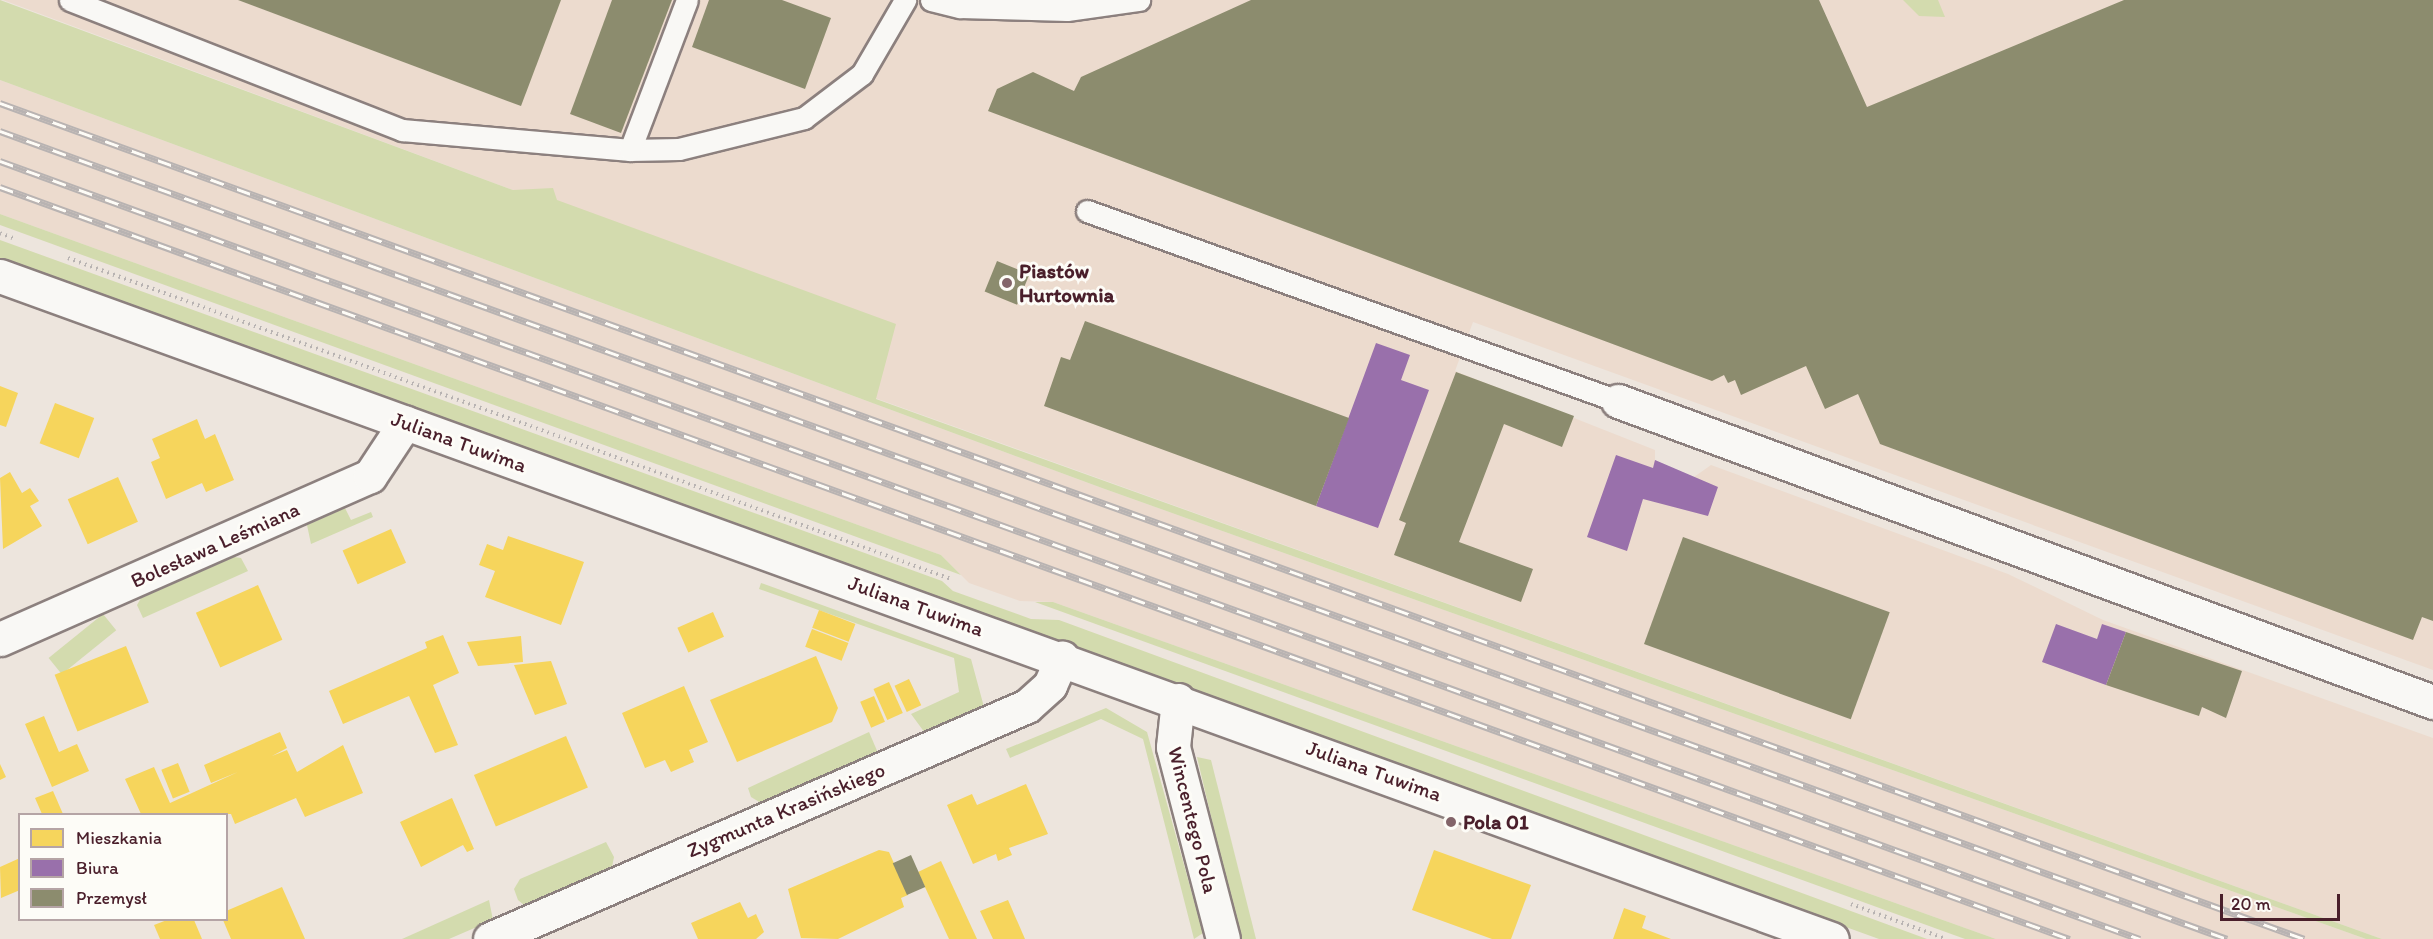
<!DOCTYPE html>
<meta charset="utf-8">
<style>
body{margin:0}
#map{position:relative;width:2433px;height:939px;overflow:hidden;background:#ede5dd;font-family:Itim,sans-serif}
div>[style]{position:absolute}
.built>*{inset:0;background:#ecdbce}
.green>*{inset:0;background:#d3dbae;transform-origin:0 0}
.homes>*{inset:0;background:#f6d55c;transform-origin:0 0}
.offices>*{inset:0;background:#9970ab}
.industry>*{inset:0;background:#8c8c6e;transform-origin:0 0}
.path>*{height:4px;margin-top:-2px;transform-origin:0;background:repeating-linear-gradient(90deg,#b8b3b2 0 1.5px,transparent 0 6px)}
.roads{filter:drop-shadow(2px 0 #8c807e) drop-shadow(-2px 0 #8c807e) drop-shadow(0 2px #8c807e) drop-shadow(0 -2px #8c807e)}
.lane>*{height:21px;margin:-10.5px;padding:0 10.5px;transform-origin:10.5px;border-radius:10.5px;background:#f9f8f5}
.street>*{height:33px;margin:-16.5px;padding:0 16.5px;transform-origin:16.5px;border-radius:16.5px;background:#f9f8f5}
.secondary>*{height:33px;margin:-16.5px;padding:0 16.5px;transform-origin:16.5px;border-radius:16.5px;background:#f9f8f5}
.rail>*{height:7px;margin-top:-3.5px;transform-origin:0;background:repeating-linear-gradient(90deg,#fdfcf7 0 14px,#b8b3b2 0 28px);box-sizing:border-box;border-block:2px solid #b8b3b2}
.dots>*{width:16px;height:16px;translate:-50% -50%;box-sizing:border-box;border:3px solid #fdfcf7;border-radius:50%}
span{translate:-50% -50%;white-space:nowrap;text-align:center;line-height:1.15;-webkit-text-stroke:6px #fdfcf7;paint-order:stroke}
.poi-label{font-size:21px;color:#4a1f2b;font-weight:700}
.left{translate:0 -50%;text-align:left}
.street-label{font-size:21px;color:#4a1f2b}
.legend{position:absolute;left:18px;top:813px;width:210px;height:108px;box-sizing:border-box;background:#fdfcf7;border:2px solid #b5a4a5;margin:0;padding:8px 10px;list-style:none;font-size:18px;color:#4a1f2b}
.legend li{display:flex;align-items:center;gap:12px;height:30px}
.legend b{width:30px;border:2px solid #b5a4a5}
.scale{position:absolute;left:2220px;top:894px;width:120px;height:27px;box-sizing:border-box;border:3px solid #4a1f2b;border-top:0;padding-left:8px;font-size:18px;line-height:21px;white-space:nowrap;color:#4a1f2b;-webkit-text-stroke:4px #fdfcf7;paint-order:stroke}
</style>
<div id="map">
<div class="built">
<div style="clip-path:polygon(3px 0,2433px 0,2433px 670px,1473px 322px,1455px 371px,1655px 450px,1655px 460px,1666px 467px,1694px 477px,1711px 465px,2008px 574px,2103px 620px,2433px 738px,2433px 939px,2382px 939px,875px 398px,513px 190px)"></div>
<div style="clip-path:polygon(0 80px,1102px 488px,2366px 939px,1996px 939px,1053px 602px,1020px 601px,969px 583px,941px 555px,0 214px)"></div>
</div>
<div class="green">
<div style="clip-path:polygon(0 0,513px 190px,553px 188px,557px 200px,896px 324px,876px 399px,2382px 939px,2366px 939px,1102px 488px,0 80px)"></div>
<div style="clip-path:polygon(1903px 0,1938px 0,1945px 17px,1919px 16px)"></div>
<div style="clip-path:polygon(0 214px,941px 555px,961px 575px,0 225px)"></div>
<div style="clip-path:polygon(0 240px,942px 581px,953px 591px,1031px 619px,1059px 620px,1927px 939px,1879px 939px,0 258px)"></div>
<div style="clip-path:polygon(345px 508px,351px 520px,371px 512px,373px 517px,311px 544px,307px 525px)"></div>
<div style="clip-path:polygon(234px 557px,241px 558px,248px 571px,143px 618px,137px 605px,141px 598px)"></div>
<div style="clip-path:polygon(761px 583px,971px 659px,984px 707px,925px 733px,911px 714px,959px 692px,954px 658px,759px 589px)"></div>
<div style="clip-path:polygon(1035px 602px,1053px 602px,1996px 939px,1965px 939px)"></div>
<div style="left:103px;top:614px;width:21px;height:70px;rotate:51deg"></div>
<div style="clip-path:polygon(1106px 708px,1147px 732px,1203px 933px,1194px 939px,1143px 739px,1101px 719px,1010px 758px,1006px 749px)"></div>
<div style="clip-path:polygon(869px 732px,878px 753px,761px 803px,751px 797px,748px 788px)"></div>
<div style="clip-path:polygon(1197px 757px,1211px 760px,1256px 939px,1240px 939px)"></div>
<div style="clip-path:polygon(606px 842px,614px 857px,612px 867px,524px 905px,518px 900px,514px 889px,520px 879px)"></div>
<div style="clip-path:polygon(489px 900px,493px 920px,449px 939px,402px 939px)"></div>
</div>
<div class="homes">
<div style="clip-path:polygon(0 386px,18px 393px,6px 427px,0 425px)"></div>
<div style="left:55px;top:403px;width:42px;height:43px;rotate:21deg"></div>
<div style="clip-path:polygon(197px 419px,205px 439px,215px 434px,234px 480px,206px 492px,202px 483px,166px 499px,151px 462px,160px 458px,152px 439px)"></div>
<div style="clip-path:polygon(10px 472px,22px 493px,30px 488px,39px 501px,30px 506px,42px 526px,3px 549px,0 478px)"></div>
<div style="left:118px;top:477px;width:49px;height:55px;rotate:66deg"></div>
<div style="left:391px;top:529px;width:37px;height:53px;rotate:66deg"></div>
<div style="clip-path:polygon(508px 536px,584px 562px,561px 625px,485px 597px,495px 571px,479px 565px,487px 544px,503px 550px)"></div>
<div style="left:258px;top:585px;width:60px;height:68px;rotate:66deg"></div>
<div style="left:819px;top:610px;width:39px;height:19px;rotate:21deg"></div>
<div style="left:713px;top:612px;width:27px;height:39px;rotate:66deg"></div>
<div style="left:812px;top:629px;width:39px;height:19px;rotate:21deg"></div>
<div style="clip-path:polygon(443px 635px,459px 673px,433px 685px,458px 745px,435px 753px,409px 696px,343px 724px,329px 691px,427px 648px,425px 642px)"></div>
<div style="clip-path:polygon(521px 636px,523px 662px,478px 666px,467px 642px)"></div>
<div style="left:126px;top:646px;width:61px;height:77px;rotate:68deg"></div>
<div style="clip-path:polygon(816px 656px,838px 708px,832px 722px,737px 762px,710px 700px)"></div>
<div style="clip-path:polygon(551px 661px,567px 704px,535px 715px,514px 665px)"></div>
<div style="left:909px;top:679px;width:29px;height:16px;rotate:65deg"></div>
<div style="left:889px;top:682px;width:34px;height:17px;rotate:66deg"></div>
<div style="clip-path:polygon(684px 686px,708px 742px,689px 750px,694px 762px,671px 772px,665px 760px,645px 768px,622px 713px)"></div>
<div style="left:874px;top:696px;width:28px;height:15px;rotate:67deg"></div>
<div style="clip-path:polygon(44px 716px,59px 752px,77px 744px,89px 771px,52px 787px,25px 724px)"></div>
<div style="clip-path:polygon(280px 732px,287px 748px,272px 756px,287px 750px,297px 772px,343px 745px,363px 793px,305px 817px,296px 798px,235px 824px,231px 814px,141px 814px,125px 779px,154px 767px,170px 803px,238px 772px,211px 783px,204px 765px)"></div>
<div style="left:566px;top:736px;width:56px;height:100px;rotate:67deg"></div>
<div style="left:178px;top:763px;width:31px;height:18px;rotate:68deg"></div>
<div style="clip-path:polygon(0 764px,6px 777px,0 780px)"></div>
<div style="clip-path:polygon(1026px 784px,1048px 834px,1009px 848px,1012px 855px,998px 861px,996px 854px,973px 864px,947px 805px,972px 794px,977px 805px)"></div>
<div style="clip-path:polygon(53px 791px,63px 814px,42px 814px,35px 798px)"></div>
<div style="clip-path:polygon(452px 798px,474px 849px,467px 852px,463px 845px,421px 867px,400px 822px)"></div>
<div style="clip-path:polygon(879px 850px,889px 852px,908px 895px,901px 898px,904px 907px,838px 939px,801px 938px,788px 889px)"></div>
<div style="clip-path:polygon(1434px 850px,1531px 885px,1511px 939px,1492px 939px,1412px 910px)"></div>
<div style="clip-path:polygon(20px 858px,20px 890px,1px 898px,0 867px)"></div>
<div style="clip-path:polygon(941px 861px,977px 939px,949px 939px,918px 872px)"></div>
<div style="clip-path:polygon(282px 887px,305px 939px,231px 939px,223px 920px,226px 911px)"></div>
<div style="clip-path:polygon(1008px 900px,1025px 939px,993px 939px,980px 911px)"></div>
<div style="clip-path:polygon(740px 902px,748px 918px,756px 914px,764px 932px,756px 939px,698px 939px,691px 923px)"></div>
<div style="clip-path:polygon(1624px 908px,1646px 916px,1642px 928px,1671px 939px,1613px 939px)"></div>
<div style="clip-path:polygon(167px 920px,194px 920px,202px 939px,160px 939px,154px 925px)"></div>
</div>
<div class="offices">
<div style="clip-path:polygon(1376px 343px,1410px 355px,1401px 380px,1429px 390px,1378px 528px,1316px 506px)"></div>
<div style="clip-path:polygon(1616px 455px,1653px 468px,1655px 460px,1718px 487px,1708px 516px,1643px 499px,1627px 551px,1587px 537px)"></div>
<div style="clip-path:polygon(2056px 624px,2097px 639px,2102px 624px,2126px 632px,2106px 685px,2042px 662px)"></div>
</div>
<div class="industry">
<div style="clip-path:polygon(238px 0,561px 0,521px 106px)"></div>
<div style="clip-path:polygon(612px 0,672px 0,621px 133px,570px 114px)"></div>
<div style="clip-path:polygon(709px 0,782px 0,831px 18px,805px 89px,692px 47px)"></div>
<div style="clip-path:polygon(1251px 0,1819px 0,1867px 107px,2124px 0,2433px 0,2433px 621px,2422px 617px,2413px 640px,1880px 444px,1858px 394px,1825px 409px,1806px 366px,1741px 395px,1735px 380px,1728px 383px,1724px 375px,1712px 381px,988px 111px,997px 89px,1033px 72px,1074px 91px,1081px 77px)"></div>
<div style="left:997px;top:261px;width:35px;height:33px;rotate:22deg"></div>
<div style="clip-path:polygon(1085px 321px,1349px 418px,1316px 506px,1044px 406px,1061px 357px,1070px 360px)"></div>
<div style="clip-path:polygon(1456px 372px,1574px 416px,1562px 447px,1504px 424px,1459px 542px,1533px 569px,1521px 602px,1394px 555px,1406px 523px,1399px 520px)"></div>
<div style="left:1683px;top:537px;width:220px;height:114px;rotate:20deg"></div>
<div style="clip-path:polygon(2126px 632px,2242px 671px,2226px 718px,2202px 707px,2199px 716px,2106px 685px)"></div>
<div style="left:911px;top:855px;width:35px;height:20px;rotate:66deg"></div>
</div>
<div class="path">
<div style="left:0;top:233px;width:17px;rotate:21deg"></div>
<div style="left:68px;top:258px;width:940px;rotate:19.98deg"></div>
<div style="left:1851px;top:904px;width:101px;rotate:20.2deg"></div>
</div>
<div class="roads">
<div class="lane">
<div style="left:70px;top:0;width:357px;rotate:21.4deg"></div>
<div style="left:402px;top:130px;width:229px;rotate:5deg"></div>
<div style="left:630px;top:150px;width:49px;rotate:-1.2deg"></div>
<div style="left:679px;top:149px;width:129px;rotate:-13.9deg"></div>
<div style="left:804px;top:118px;width:73px;rotate:-37.2deg"></div>
<div style="left:862px;top:74px;width:86px;rotate:-59.8deg"></div>
<div style="left:931px;top:0;width:30px;rotate:14deg"></div>
<div style="left:960px;top:7px;width:107px;rotate:1.6deg"></div>
<div style="left:1067px;top:10px;width:73px;rotate:-7.9deg"></div>
<div style="left:630px;top:150px;width:160px;rotate:-69.2deg"></div>
<div style="left:1087px;top:211px;width:564px;rotate:19.69deg"></div>
</div>
<div class="street">
<div style="left:1618px;top:401px;width:869px;rotate:20.27deg"></div>
<div style="left:0;top:639px;width:404px;rotate:-23.8deg"></div>
<div style="left:370px;top:476px;width:64px;rotate:-56.6deg"></div>
<div style="left:1178px;top:700px;width:47px;rotate:96.1deg"></div>
<div style="left:1173px;top:747px;width:198px;rotate:75.4deg"></div>
<div style="left:490px;top:939px;width:585px;rotate:-23.46deg"></div>
<div style="left:1027px;top:706px;width:31px;rotate:-42deg"></div>
<div style="left:1050px;top:685px;width:30px;rotate:-66deg"></div>
</div>
<div class="secondary">
<div style="left:0;top:276px;width:1948px;rotate:19.9deg"></div>
</div>
</div>
<div class="rail">
<div style="left:0;top:103px;width:2451px;rotate:19.94deg"></div>
<div style="left:0;top:131px;width:2369px;rotate:19.94deg"></div>
<div style="left:0;top:161px;width:2277px;rotate:19.98deg"></div>
<div style="left:0;top:187px;width:2202px;rotate:19.97deg"></div>
</div>
<div class="dots">
<div style="left:1007px;top:283px;background:#836469"></div>
<div style="left:1451px;top:822px;background:#836469"></div>
</div>
<div class="poi-label">
<span class="left" style="left:1019px;top:283px">Piastów<br>Hurtownia</span>
<span class="left" style="left:1463px;top:822px">Pola 01</span>
</div>
<div class="street-label">
<span style="left:459px;top:442px;rotate:20deg">Juliana Tuwima</span>
<span style="left:215px;top:545px;rotate:-24deg">Bolesława Leśmiana</span>
<span style="left:916px;top:606px;rotate:20deg">Juliana Tuwima</span>
<span style="left:1374px;top:771px;rotate:20deg">Juliana Tuwima</span>
<span style="left:786px;top:810px;rotate:-23deg">Zygmunta Krasińskiego</span>
<span style="left:1193px;top:820px;rotate:76deg">Wincentego Pola</span>
</div>
<ul class="legend">
<li><b style="height:16px;background:#f6d55c"></b>Mieszkania</li>
<li><b style="height:16px;background:#9970ab"></b>Biura</li>
<li><b style="height:16px;background:#8c8c6e"></b>Przemysł</li>
</ul>
<div class="scale">20 m</div>
</div>
